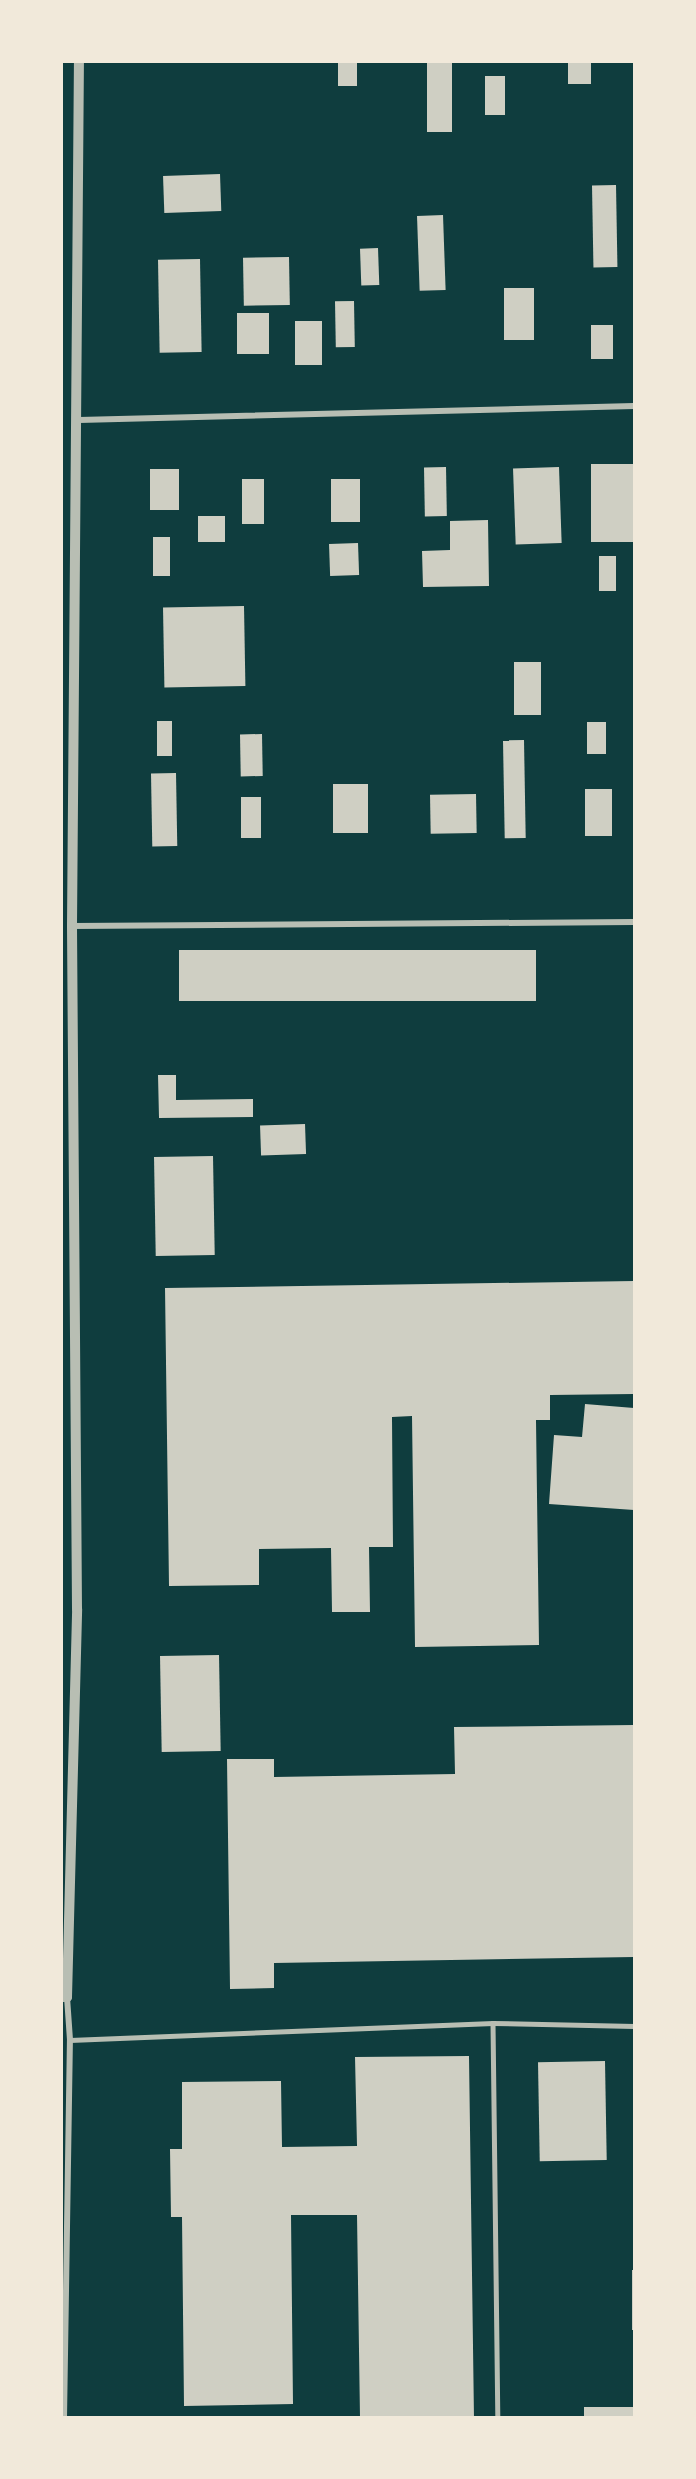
<!DOCTYPE html>
<style>
body{margin:0}
#map{position:relative;width:696px;height:2479px;overflow:hidden;background:#0f3d3e;font-family:"DejaVu Sans",sans-serif}
div>[style]{position:absolute}
.building>*{inset:0;background:#cfcfc3;transform-origin:0 0}
.service>*{height:4.5px;margin:-2.25px;padding:0 2.25px;transform-origin:2.25px;border-radius:2.25px;background:#b8beb3}
.minor>*{height:6px;margin:-3px;padding:0 3px;transform-origin:3px;border-radius:3px;background:#b8beb3}
.tertiary>*{height:10px;margin:-5px;padding:0 5px;transform-origin:5px;border-radius:5px;background:#b8beb3}
span{translate:-50% -50%;white-space:nowrap;text-align:center;line-height:1.15;-webkit-text-stroke:4.5px #f1e9da;paint-order:stroke}
.frame{position:absolute;inset:0;border:63px solid #f1e9da;pointer-events:none}
</style>
<div id="map">
<div class="building">
<div style="left:338px;top:62px;width:19px;height:24px"></div>
<div style="left:427px;top:62px;width:25px;height:70px"></div>
<div style="left:568px;top:62px;width:23px;height:22px"></div>
<div style="left:485px;top:76px;width:20px;height:39px"></div>
<div style="left:220px;top:174px;width:37px;height:57px;rotate:88deg"></div>
<div style="left:616px;top:185px;width:82px;height:24px;rotate:89deg"></div>
<div style="left:443px;top:215px;width:75px;height:26px;rotate:88deg"></div>
<div style="left:378px;top:248px;width:37px;height:18px;rotate:88deg"></div>
<div style="left:289px;top:257px;width:48px;height:46px;rotate:89deg"></div>
<div style="left:200px;top:259px;width:93px;height:42px;rotate:89deg"></div>
<div style="left:504px;top:288px;width:30px;height:52px"></div>
<div style="left:354px;top:301px;width:46px;height:19px;rotate:89deg"></div>
<div style="left:237px;top:313px;width:32px;height:41px"></div>
<div style="left:322px;top:321px;width:44px;height:27px;rotate:90deg"></div>
<div style="left:591px;top:325px;width:22px;height:34px"></div>
<div style="left:634px;top:464px;width:78px;height:43px;rotate:90deg"></div>
<div style="left:446px;top:467px;width:49px;height:22px;rotate:89deg"></div>
<div style="left:559px;top:467px;width:76px;height:46px;rotate:88deg"></div>
<div style="left:150px;top:469px;width:29px;height:41px"></div>
<div style="left:242px;top:479px;width:22px;height:45px"></div>
<div style="left:331px;top:479px;width:29px;height:43px"></div>
<div style="left:198px;top:516px;width:27px;height:26px"></div>
<div style="clip-path:polygon(488px 520px,489px 586px,423px 587px,422px 551px,450px 550px,450px 521px)"></div>
<div style="left:153px;top:537px;width:17px;height:39px"></div>
<div style="left:358px;top:543px;width:32px;height:29px;rotate:88deg"></div>
<div style="left:599px;top:556px;width:17px;height:35px"></div>
<div style="left:244px;top:606px;width:80px;height:81px;rotate:89deg"></div>
<div style="left:514px;top:662px;width:27px;height:53px"></div>
<div style="left:157px;top:721px;width:15px;height:35px"></div>
<div style="left:587px;top:722px;width:19px;height:32px"></div>
<div style="left:262px;top:734px;width:42px;height:22px;rotate:89deg"></div>
<div style="left:524px;top:740px;width:98px;height:21px;rotate:89deg"></div>
<div style="left:176px;top:773px;width:73px;height:25px;rotate:89deg"></div>
<div style="left:333px;top:784px;width:35px;height:49px"></div>
<div style="left:585px;top:789px;width:27px;height:47px"></div>
<div style="left:476px;top:794px;width:39px;height:46px;rotate:89deg"></div>
<div style="left:241px;top:797px;width:20px;height:41px"></div>
<div style="left:536px;top:950px;width:51px;height:357px;rotate:90deg"></div>
<div style="clip-path:polygon(158px 1075px,176px 1075px,176px 1100px,253px 1099px,253px 1117px,159px 1118px)"></div>
<div style="left:305px;top:1124px;width:30px;height:45px;rotate:88deg"></div>
<div style="left:213px;top:1156px;width:99px;height:59px;rotate:89deg"></div>
<div style="clip-path:polygon(634px 1281px,634px 1394px,550px 1395px,550px 1420px,536px 1420px,539px 1645px,415px 1647px,412px 1416px,392px 1417px,393px 1547px,369px 1547px,370px 1612px,332px 1612px,331px 1548px,259px 1549px,259px 1585px,169px 1586px,165px 1288px)"></div>
<div style="clip-path:polygon(585px 1404px,634px 1408px,634px 1510px,549px 1504px,554px 1435px,582px 1437px)"></div>
<div style="left:219px;top:1655px;width:96px;height:59px;rotate:89deg"></div>
<div style="clip-path:polygon(634px 1725px,634px 1957px,274px 1963px,274px 1988px,230px 1989px,227px 1759px,274px 1759px,274px 1777px,455px 1774px,454px 1727px)"></div>
<div style="clip-path:polygon(469px 2056px,474px 2418px,360px 2418px,357px 2215px,291px 2215px,293px 2404px,184px 2406px,182px 2217px,171px 2217px,170px 2149px,182px 2149px,182px 2082px,281px 2081px,282px 2147px,357px 2146px,355px 2057px)"></div>
<div style="left:605px;top:2061px;width:99px;height:67px;rotate:89deg"></div>
<div style="left:632px;top:2270px;width:2px;height:60px"></div>
<div style="left:634px;top:2407px;width:11px;height:50px;rotate:90deg"></div>
</div>
<div class="service">
<div style="left:493px;top:2023px;width:395px;rotate:89.3deg"></div>
<div style="left:70px;top:2040px;width:423px;rotate:-2.3deg"></div>
<div style="left:493px;top:2023px;width:141px;rotate:1.2deg"></div>
</div>
<div class="minor">
<div style="left:79px;top:420px;width:555px;rotate:-1.44deg"></div>
<div style="left:72px;top:926px;width:562px;rotate:-0.41deg"></div>
<div style="left:64px;top:2418px;width:378px;rotate:-89.1deg"></div>
<div style="left:70px;top:2040px;width:43px;rotate:-94deg"></div>
</div>
<div class="tertiary">
<div style="left:62px;top:1997px;width:5px"></div>
<div style="left:67px;top:1997px;width:388px;rotate:-88.5deg"></div>
<div style="left:77px;top:1609px;width:683px;rotate:-90.42deg"></div>
<div style="left:72px;top:926px;width:864px;rotate:-89.54deg"></div>
</div>
<div class="frame"></div>
</div>
